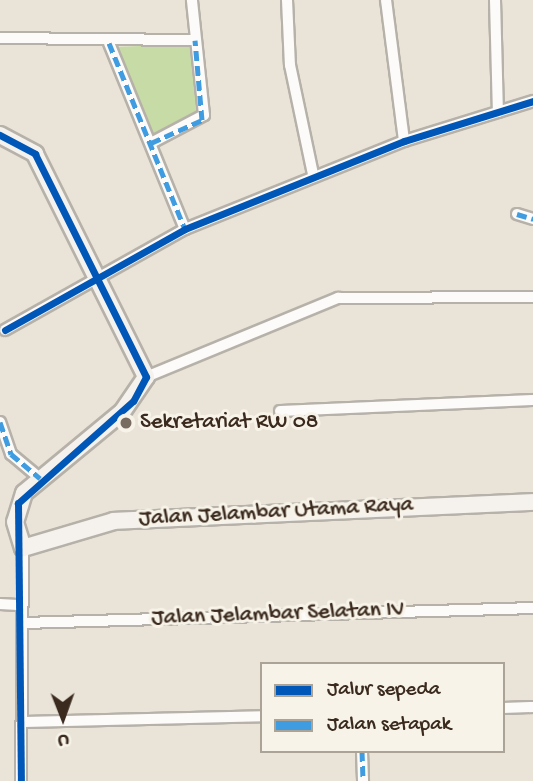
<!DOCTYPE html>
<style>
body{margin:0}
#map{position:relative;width:533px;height:781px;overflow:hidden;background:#eae4d8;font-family:"Gochi Hand",sans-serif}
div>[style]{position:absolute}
.green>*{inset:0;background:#c7dba7}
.roads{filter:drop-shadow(2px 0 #b6b1a9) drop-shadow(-2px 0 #b6b1a9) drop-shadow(0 2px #b6b1a9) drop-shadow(0 -2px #b6b1a9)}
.street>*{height:10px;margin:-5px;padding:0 5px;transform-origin:5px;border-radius:5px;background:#fcfbf9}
.secondary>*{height:16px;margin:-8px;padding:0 8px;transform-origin:8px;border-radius:8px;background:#f5f2ee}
.quiet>*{height:5px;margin-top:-2.5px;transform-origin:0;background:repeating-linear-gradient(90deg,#3f9ce0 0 10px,transparent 0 15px)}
.cycleway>*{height:7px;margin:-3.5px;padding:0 3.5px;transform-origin:3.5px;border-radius:3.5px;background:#0057b8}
.dots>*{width:19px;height:19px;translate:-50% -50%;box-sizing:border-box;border:4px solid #f7f3e8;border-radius:50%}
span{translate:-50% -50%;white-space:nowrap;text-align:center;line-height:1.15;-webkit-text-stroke:6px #f7f3e8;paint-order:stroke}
.poi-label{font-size:23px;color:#3b2a1e}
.left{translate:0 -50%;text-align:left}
.street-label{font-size:23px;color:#3b2a1e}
.legend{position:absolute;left:260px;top:662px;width:245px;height:91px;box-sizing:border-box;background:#f7f3e8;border:2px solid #aca397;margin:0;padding:9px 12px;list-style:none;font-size:21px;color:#3b2a1e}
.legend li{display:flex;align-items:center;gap:14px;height:35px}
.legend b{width:35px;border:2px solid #aca397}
.north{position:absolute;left:28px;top:683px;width:70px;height:70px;-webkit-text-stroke:5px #f7f3e8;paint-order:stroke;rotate:179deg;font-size:19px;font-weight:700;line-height:28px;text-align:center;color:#3b2a1e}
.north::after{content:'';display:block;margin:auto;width:24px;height:32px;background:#3b2a1e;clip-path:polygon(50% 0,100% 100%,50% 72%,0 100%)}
</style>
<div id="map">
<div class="green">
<div style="clip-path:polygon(189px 44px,202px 120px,149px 139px,115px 47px)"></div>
</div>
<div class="roads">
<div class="street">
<div style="left:287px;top:0;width:65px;rotate:87.4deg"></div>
<div style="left:290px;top:65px;width:111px;rotate:78.1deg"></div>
<div style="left:386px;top:0;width:142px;rotate:82.7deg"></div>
<div style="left:495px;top:0;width:112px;rotate:88.5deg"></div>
<div style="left:0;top:38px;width:195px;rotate:0.6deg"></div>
<div style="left:109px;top:43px;width:201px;rotate:67.8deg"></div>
<div style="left:151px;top:143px;width:60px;rotate:-27.8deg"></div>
<div style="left:204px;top:115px;width:116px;rotate:-96deg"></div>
<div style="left:517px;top:214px;width:17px;rotate:17deg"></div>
<div style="left:5px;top:330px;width:206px;rotate:-29.3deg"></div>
<div style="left:185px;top:229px;width:236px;rotate:-21.9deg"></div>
<div style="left:404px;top:141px;width:135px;rotate:-17.2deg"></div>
<div style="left:146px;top:377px;width:208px;rotate:-22.4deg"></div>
<div style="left:338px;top:298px;width:195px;rotate:-0.3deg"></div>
<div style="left:280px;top:411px;width:253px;rotate:-2.5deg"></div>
<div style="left:0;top:422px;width:34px;rotate:71deg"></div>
<div style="left:11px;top:454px;width:38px;rotate:40deg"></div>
<div style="left:0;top:604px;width:22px;rotate:3deg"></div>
<div style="left:23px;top:623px;width:510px;rotate:-1.68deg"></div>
<div style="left:503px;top:708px;width:30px;rotate:-2deg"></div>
<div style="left:24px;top:722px;width:238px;rotate:-1.4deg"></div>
<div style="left:362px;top:751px;width:30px;rotate:88deg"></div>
<div style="left:21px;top:781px;width:233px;rotate:-89.5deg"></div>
</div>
<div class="secondary">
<div style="left:0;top:135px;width:40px;rotate:28deg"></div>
<div style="left:35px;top:154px;width:249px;rotate:63.5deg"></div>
<div style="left:146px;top:377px;width:42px;rotate:124.4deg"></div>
<div style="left:122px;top:412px;width:127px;rotate:140.4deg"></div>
<div style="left:24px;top:493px;width:30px;rotate:107deg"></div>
<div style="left:15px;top:522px;width:27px;rotate:73deg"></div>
<div style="left:23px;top:548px;width:95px;rotate:-16.5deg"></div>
<div style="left:114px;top:521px;width:419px;rotate:-2.6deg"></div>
</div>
</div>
<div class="quiet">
<div style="left:109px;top:43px;width:201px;rotate:67.8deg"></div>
<div style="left:151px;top:143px;width:56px;rotate:-24.3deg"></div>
<div style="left:202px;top:120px;width:80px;rotate:-95deg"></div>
<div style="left:517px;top:214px;width:17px;rotate:17deg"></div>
<div style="left:0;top:422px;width:34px;rotate:71deg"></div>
<div style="left:11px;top:454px;width:38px;rotate:40deg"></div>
<div style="left:362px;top:751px;width:30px;rotate:88deg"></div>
</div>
<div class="cycleway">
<div style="left:0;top:135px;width:40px;rotate:28deg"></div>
<div style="left:35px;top:154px;width:249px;rotate:63.5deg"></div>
<div style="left:146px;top:377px;width:27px;rotate:118deg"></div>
<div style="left:133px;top:401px;width:154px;rotate:138.4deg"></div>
<div style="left:18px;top:503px;width:278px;rotate:89.4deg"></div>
<div style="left:5px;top:330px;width:206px;rotate:-29.3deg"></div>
<div style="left:185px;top:229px;width:236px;rotate:-21.9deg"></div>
<div style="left:404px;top:141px;width:135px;rotate:-17.2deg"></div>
</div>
<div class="dots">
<div style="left:126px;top:423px;background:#786b5f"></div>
</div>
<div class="poi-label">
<span class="left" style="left:140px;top:423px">Sekretariat RW 08</span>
</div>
<div class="street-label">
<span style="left:276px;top:513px;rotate:-3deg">Jalan Jelambar Utama Raya</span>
<span style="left:278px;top:615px;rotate:-2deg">Jalan Jelambar Selatan IV</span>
</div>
<ul class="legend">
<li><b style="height:9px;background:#0057b8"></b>Jalur sepeda</li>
<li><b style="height:9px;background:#3f9ce0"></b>Jalan setapak</li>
</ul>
<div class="north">U</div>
</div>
